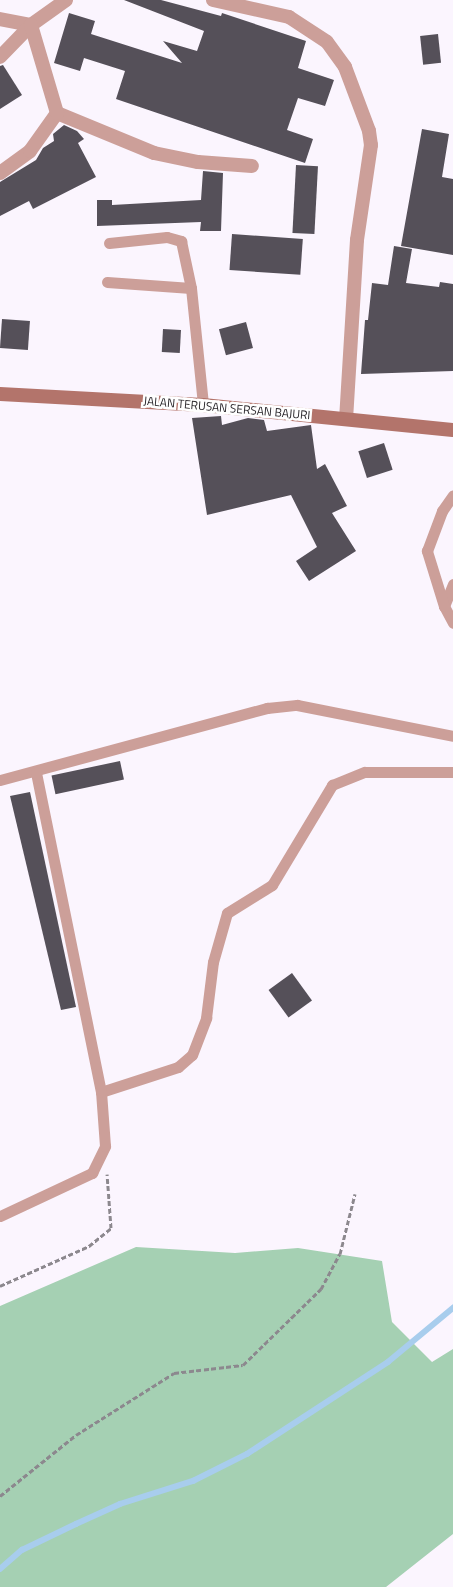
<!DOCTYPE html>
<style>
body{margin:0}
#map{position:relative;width:453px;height:1587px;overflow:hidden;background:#fbf5fe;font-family:"Titillium Web",sans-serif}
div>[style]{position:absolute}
.forest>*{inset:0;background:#a5d0b3}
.stream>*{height:5.5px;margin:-2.75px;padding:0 2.75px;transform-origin:2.75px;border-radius:2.75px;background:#a8cded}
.building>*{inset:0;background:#555059;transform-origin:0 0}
.path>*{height:3px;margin-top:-1.5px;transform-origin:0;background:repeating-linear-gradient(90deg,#8c888e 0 5px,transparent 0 7.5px)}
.service>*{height:11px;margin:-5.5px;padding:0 5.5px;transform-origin:5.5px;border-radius:5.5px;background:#cc9f99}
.minor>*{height:14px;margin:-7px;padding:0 7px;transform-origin:7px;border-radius:7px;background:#cc9f99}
.secondary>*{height:14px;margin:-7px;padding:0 7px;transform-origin:7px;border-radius:7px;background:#b3746b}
span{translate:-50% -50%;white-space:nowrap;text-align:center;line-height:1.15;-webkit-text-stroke:5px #fff;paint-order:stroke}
.street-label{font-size:12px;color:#282529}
</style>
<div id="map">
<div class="forest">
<div style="clip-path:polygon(136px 1247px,235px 1253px,298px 1248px,382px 1261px,392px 1322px,432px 1362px,453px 1349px,453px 1534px,386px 1587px,0 1587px,0 1306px)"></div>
</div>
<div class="stream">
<div style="left:0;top:1569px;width:29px;rotate:-41deg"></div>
<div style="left:22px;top:1550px;width:60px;rotate:-25.7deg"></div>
<div style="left:76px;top:1524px;width:48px;rotate:-24.4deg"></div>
<div style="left:120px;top:1504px;width:77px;rotate:-17.5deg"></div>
<div style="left:193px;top:1481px;width:60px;rotate:-26.6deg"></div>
<div style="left:247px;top:1454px;width:168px;rotate:-33.1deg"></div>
<div style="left:388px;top:1362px;width:85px;rotate:-39.7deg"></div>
</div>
<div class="building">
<div style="clip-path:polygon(124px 0,161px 0,221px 16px,222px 13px,306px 41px,298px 68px,334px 80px,325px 106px,298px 98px,287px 130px,313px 139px,305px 163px,116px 99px,125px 71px,84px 58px,80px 71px,54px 63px,69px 13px,95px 21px,91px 34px,182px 63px,163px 41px,197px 51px,204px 31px)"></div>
<div style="left:438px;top:34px;width:29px;height:18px;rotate:84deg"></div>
<div style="clip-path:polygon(3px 65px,22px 95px,0 109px,0 66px)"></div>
<div style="clip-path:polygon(64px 125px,77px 131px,84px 139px,78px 143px,96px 177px,33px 209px,29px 201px,0 216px,0 182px,36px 160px,43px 148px,54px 141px,53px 134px)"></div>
<div style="clip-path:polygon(422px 129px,449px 134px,442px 177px,453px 179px,453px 255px,401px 246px)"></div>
<div style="left:296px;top:165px;width:22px;height:68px;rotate:3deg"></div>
<div style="clip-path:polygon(203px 171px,223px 173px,221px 231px,200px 231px,201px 222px,97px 226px,97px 200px,112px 200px,112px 205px,201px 200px)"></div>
<div style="left:232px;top:234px;width:71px;height:36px;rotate:4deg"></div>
<div style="clip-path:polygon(394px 246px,412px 249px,406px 283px,439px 287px,440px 282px,453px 284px,453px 371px,361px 374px,365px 320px,368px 320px,372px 283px,388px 285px)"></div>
<div style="left:2px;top:319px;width:28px;height:29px;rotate:4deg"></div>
<div style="left:246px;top:322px;width:27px;height:28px;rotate:75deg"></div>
<div style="left:163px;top:329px;width:18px;height:23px;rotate:3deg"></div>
<div style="clip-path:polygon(221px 416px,222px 425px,248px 418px,264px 420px,267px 431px,311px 425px,317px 469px,325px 464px,347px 506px,332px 513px,356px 551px,309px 581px,296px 561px,317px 547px,291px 495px,207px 515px,192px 418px)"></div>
<div style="left:384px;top:443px;width:28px;height:27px;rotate:72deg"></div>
<div style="left:120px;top:761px;width:19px;height:70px;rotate:78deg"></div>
<div style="clip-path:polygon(30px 792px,76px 1007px,61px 1010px,10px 796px)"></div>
<div style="left:292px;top:973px;width:34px;height:29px;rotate:54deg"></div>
</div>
<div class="path">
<div style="left:0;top:1286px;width:98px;rotate:-24.2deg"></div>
<div style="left:89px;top:1246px;width:28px;rotate:-39deg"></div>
<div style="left:111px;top:1228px;width:54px;rotate:-94.2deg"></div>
<div style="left:0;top:1496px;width:97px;rotate:-38.8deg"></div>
<div style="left:76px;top:1435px;width:116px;rotate:-32.3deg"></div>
<div style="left:174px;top:1373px;width:69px;rotate:-6.6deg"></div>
<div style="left:243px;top:1365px;width:109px;rotate:-44.3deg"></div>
<div style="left:321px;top:1289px;width:40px;rotate:-62deg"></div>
<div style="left:340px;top:1254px;width:62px;rotate:-76deg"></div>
</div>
<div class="service">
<div style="left:109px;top:243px;width:58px;rotate:-5.9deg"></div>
<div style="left:167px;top:237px;width:15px;rotate:16deg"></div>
<div style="left:181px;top:241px;width:48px;rotate:78deg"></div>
<div style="left:191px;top:288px;width:118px;rotate:84.1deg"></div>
<div style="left:107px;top:282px;width:84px;rotate:4.1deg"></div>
<div style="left:453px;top:584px;width:24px;rotate:112deg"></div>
<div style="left:444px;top:606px;width:19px;rotate:62deg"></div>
<div style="left:444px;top:606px;width:58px;rotate:-107.2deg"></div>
<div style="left:427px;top:551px;width:43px;rotate:-69.4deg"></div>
<div style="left:442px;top:511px;width:19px;rotate:-55deg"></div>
<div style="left:0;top:780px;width:277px;rotate:-15.1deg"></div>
<div style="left:267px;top:708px;width:30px;rotate:-6deg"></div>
<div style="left:297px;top:705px;width:159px;rotate:11.2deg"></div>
<div style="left:101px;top:1092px;width:81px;rotate:-18deg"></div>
<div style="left:178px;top:1067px;width:18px;rotate:-41deg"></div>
<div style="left:192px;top:1055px;width:40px;rotate:-69deg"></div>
<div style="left:206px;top:1018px;width:56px;rotate:-82.9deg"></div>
<div style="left:213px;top:962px;width:51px;rotate:-74.1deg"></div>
<div style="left:227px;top:913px;width:53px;rotate:-31.9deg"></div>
<div style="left:272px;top:885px;width:117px;rotate:-59deg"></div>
<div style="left:332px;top:785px;width:35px;rotate:-22deg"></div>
<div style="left:365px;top:772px;width:88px"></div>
<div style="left:0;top:1216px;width:102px;rotate:-25.1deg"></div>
<div style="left:92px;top:1173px;width:30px;rotate:-64deg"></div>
<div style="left:105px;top:1146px;width:54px;rotate:-94.2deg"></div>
<div style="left:101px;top:1092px;width:326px;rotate:-101.5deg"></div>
</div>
<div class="minor">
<div style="left:213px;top:0;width:78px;rotate:12.6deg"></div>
<div style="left:289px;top:17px;width:45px;rotate:33.3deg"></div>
<div style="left:327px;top:42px;width:31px;rotate:54deg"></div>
<div style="left:345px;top:67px;width:68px;rotate:69.4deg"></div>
<div style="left:369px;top:131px;width:14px;rotate:82deg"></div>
<div style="left:371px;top:145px;width:96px;rotate:98.4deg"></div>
<div style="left:357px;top:240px;width:179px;rotate:93.5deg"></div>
<div style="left:0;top:19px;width:32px;rotate:11deg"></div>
<div style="left:0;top:57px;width:45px;rotate:-45.9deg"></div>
<div style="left:31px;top:25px;width:43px;rotate:-35.5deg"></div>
<div style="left:57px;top:113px;width:105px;rotate:22.4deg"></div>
<div style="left:154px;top:153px;width:45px;rotate:11.6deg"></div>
<div style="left:198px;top:162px;width:54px;rotate:4.2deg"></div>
<div style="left:0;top:173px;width:37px;rotate:-36deg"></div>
<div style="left:30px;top:151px;width:47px;rotate:-54.6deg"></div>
<div style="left:57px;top:113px;width:92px;rotate:-106.5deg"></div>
</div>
<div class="secondary">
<div style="left:0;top:394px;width:203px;rotate:3.1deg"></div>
<div style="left:203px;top:405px;width:251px;rotate:5.7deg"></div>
</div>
<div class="street-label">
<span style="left:227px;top:408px;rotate:5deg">JALAN TERUSAN SERSAN BAJURI</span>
</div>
</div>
